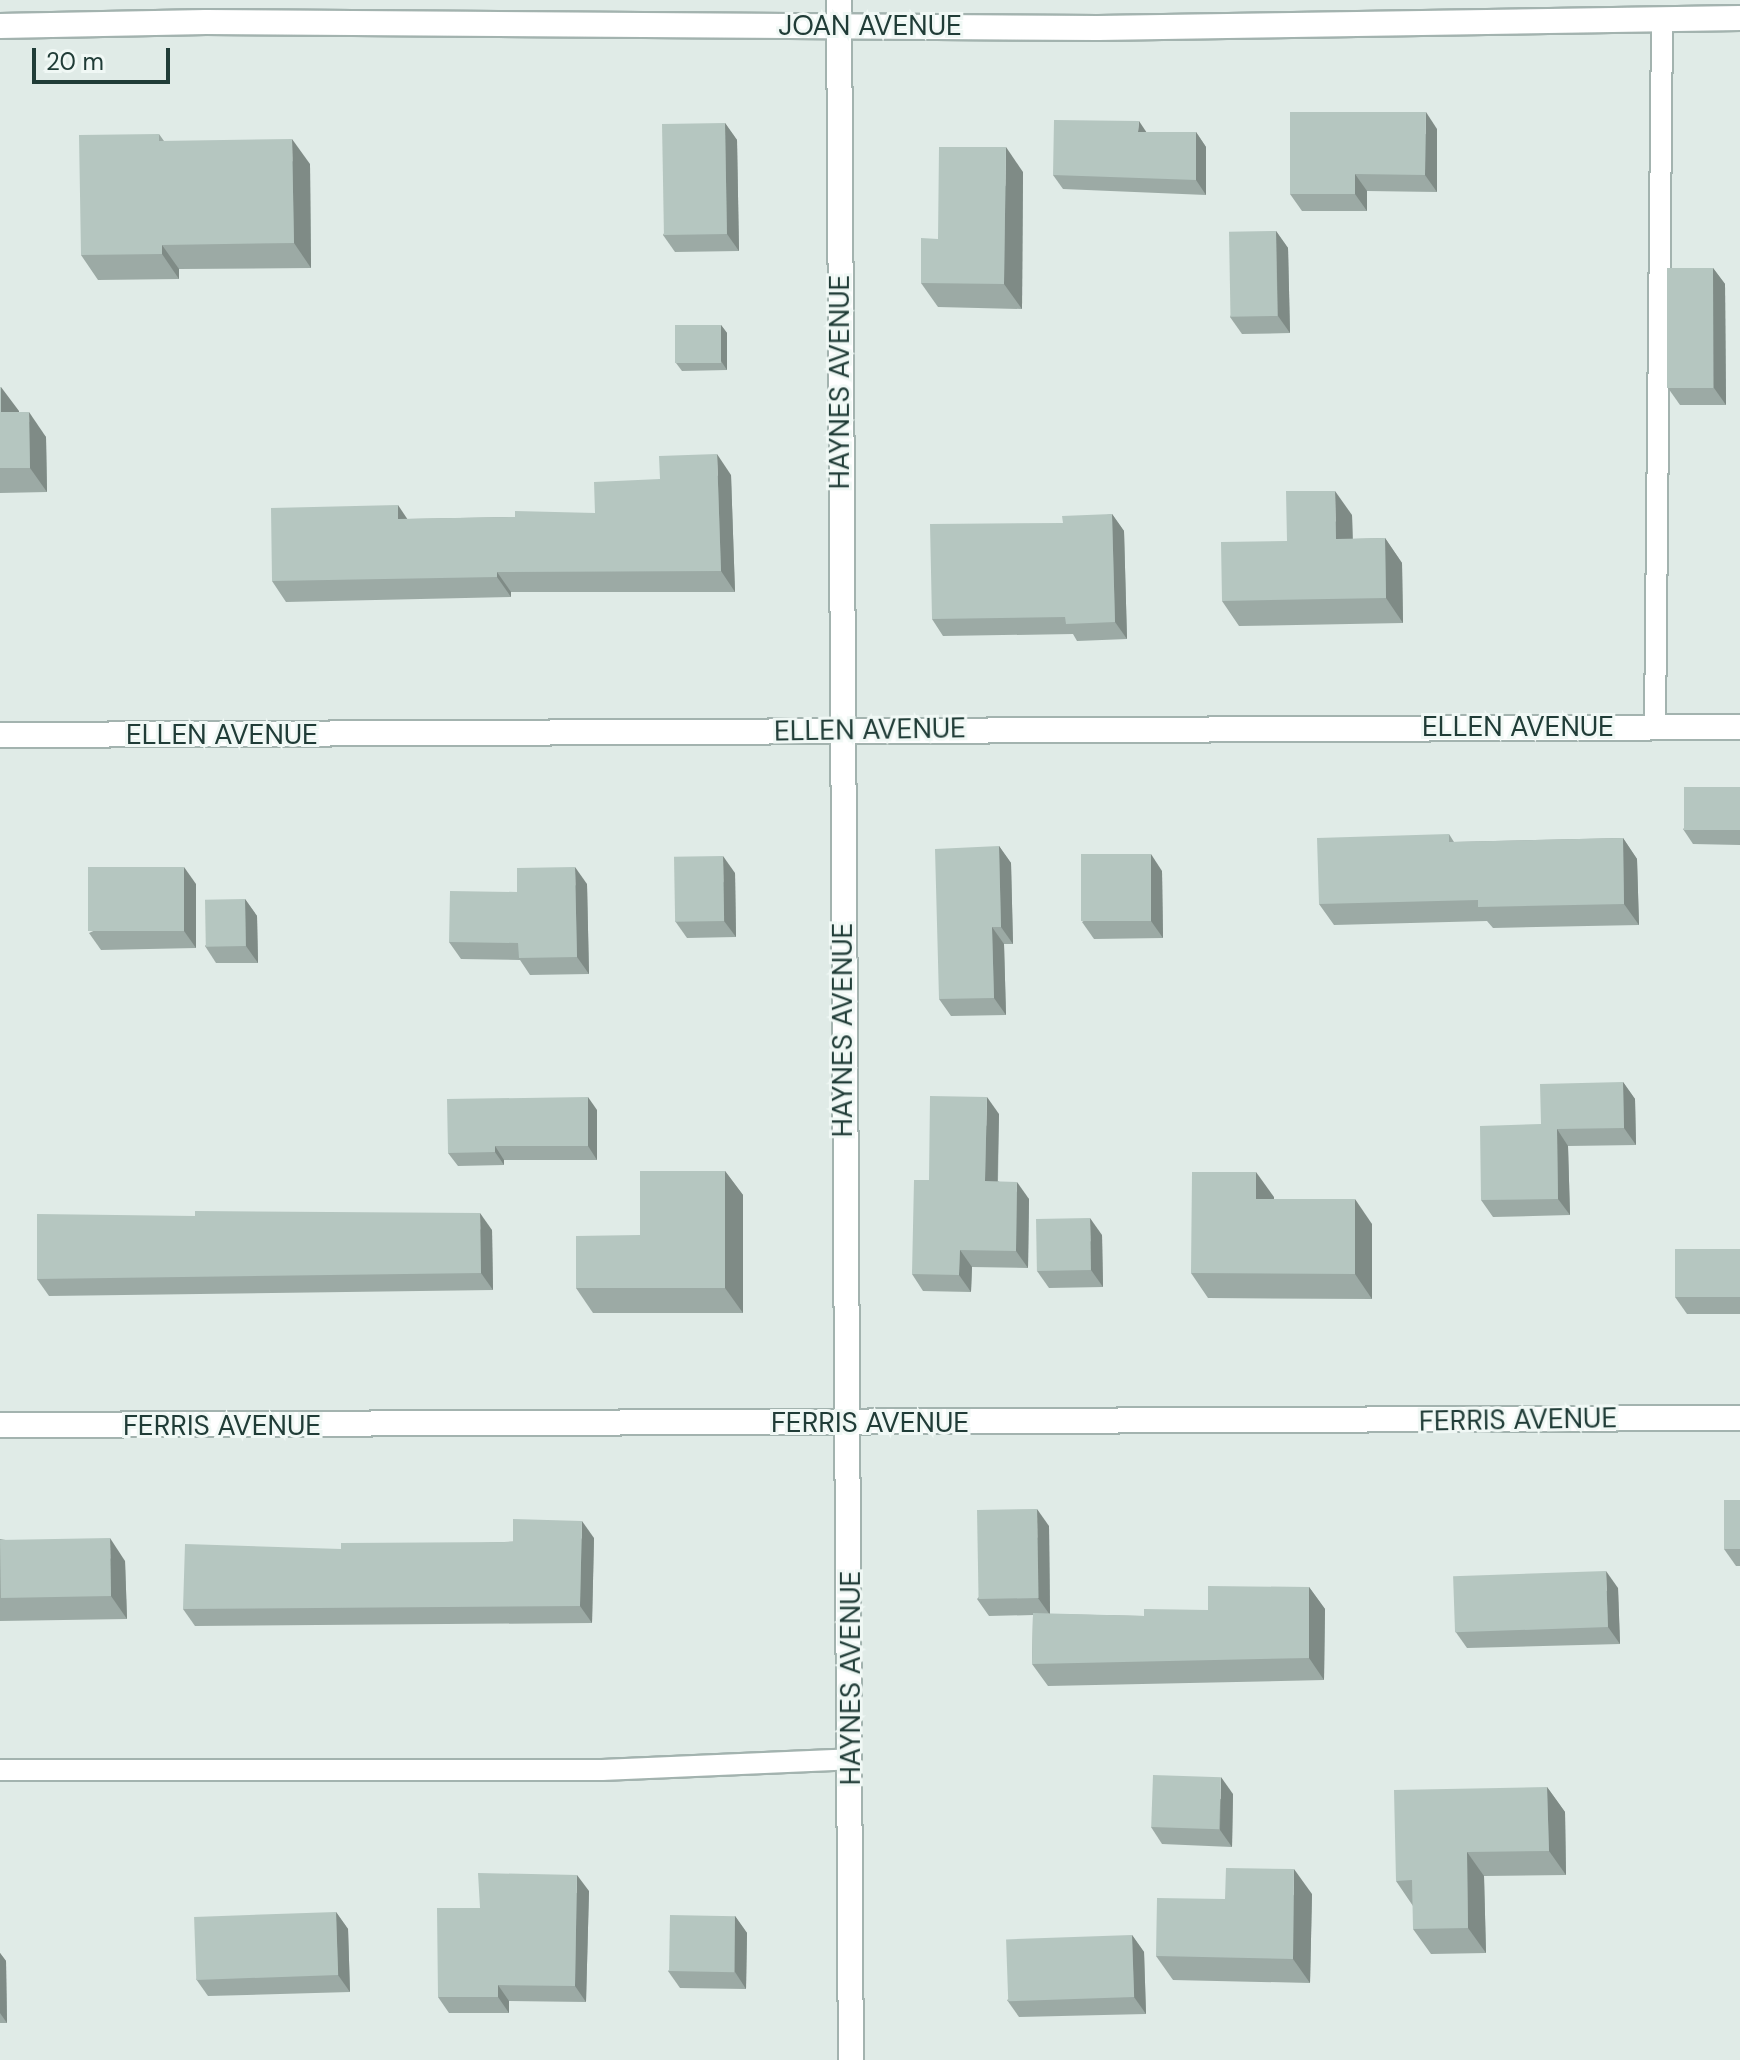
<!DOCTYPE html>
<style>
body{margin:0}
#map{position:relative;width:1740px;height:2060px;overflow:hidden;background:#e0ebe7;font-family:"DM Sans",sans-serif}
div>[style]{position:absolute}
.roads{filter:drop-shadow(2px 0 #a3b3af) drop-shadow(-2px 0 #a3b3af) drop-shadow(0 2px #a3b3af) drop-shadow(0 -2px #a3b3af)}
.lane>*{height:20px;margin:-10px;padding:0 10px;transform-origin:10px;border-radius:10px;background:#fff}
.street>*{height:24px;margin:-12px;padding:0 12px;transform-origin:12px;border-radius:12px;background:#fff}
.wall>*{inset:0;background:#9caaa5}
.shaded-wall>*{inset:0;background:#7f8b86}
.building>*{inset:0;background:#b5c6c0;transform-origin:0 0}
span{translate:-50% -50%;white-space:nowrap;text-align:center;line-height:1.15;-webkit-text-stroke:6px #f0f8f5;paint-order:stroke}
.street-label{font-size:28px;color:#203c37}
.scale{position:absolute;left:32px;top:48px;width:138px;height:36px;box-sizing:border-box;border:4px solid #203c37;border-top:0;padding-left:10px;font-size:24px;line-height:28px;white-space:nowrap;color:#203c37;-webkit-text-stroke:6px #f0f8f5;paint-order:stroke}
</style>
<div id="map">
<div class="roads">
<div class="lane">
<div style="left:1655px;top:727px;width:708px;rotate:-89.43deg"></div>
<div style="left:0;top:1770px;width:602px"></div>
<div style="left:602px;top:1770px;width:249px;rotate:-2.5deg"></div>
</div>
<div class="street">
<div style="left:839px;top:0;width:2060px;rotate:89.67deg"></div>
<div style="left:0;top:26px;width:206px;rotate:-1.1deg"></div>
<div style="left:206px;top:22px;width:892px;rotate:0.39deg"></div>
<div style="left:1098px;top:28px;width:642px;rotate:-0.89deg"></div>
<div style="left:0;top:735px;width:1740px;rotate:-0.26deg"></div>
<div style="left:0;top:1425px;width:1740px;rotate:-0.23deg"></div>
</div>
</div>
<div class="wall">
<div style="clip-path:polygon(725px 123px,737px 140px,739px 251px,675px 252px,663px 235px)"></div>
<div style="clip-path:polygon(1437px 129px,1437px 192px,1367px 191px,1367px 211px,1302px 211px,1290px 194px)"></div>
<div style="clip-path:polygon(1196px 132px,1206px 147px,1206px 195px,1063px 189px,1053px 175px)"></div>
<div style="clip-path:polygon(159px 134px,164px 141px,310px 164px,311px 268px,179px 269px,179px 279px,98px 280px,81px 255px)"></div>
<div style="clip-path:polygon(1023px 172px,1022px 309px,938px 307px,921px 283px,938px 239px)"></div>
<div style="clip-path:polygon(1276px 231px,1288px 248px,1290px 333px,1242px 334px,1230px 317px)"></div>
<div style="clip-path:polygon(1713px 268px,1725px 284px,1726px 405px,1680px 405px,1668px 388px)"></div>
<div style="clip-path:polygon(721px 325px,727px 333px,727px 370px,682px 371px,676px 363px)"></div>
<div style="clip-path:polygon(0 387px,19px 412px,46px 437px,47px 492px,0 493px)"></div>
<div style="clip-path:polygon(731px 475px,735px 592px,511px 592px,511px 597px,286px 602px,272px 581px,408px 519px,515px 517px,595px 513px,660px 479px)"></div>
<div style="clip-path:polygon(1112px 514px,1124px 531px,1127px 639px,1077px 641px,1073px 634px,943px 636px,932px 619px,1063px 523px)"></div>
<div style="clip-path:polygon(1352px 515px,1353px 539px,1385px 538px,1402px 563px,1403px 623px,1239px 626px,1222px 601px,1287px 541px)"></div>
<div style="clip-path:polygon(1740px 787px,1740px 845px,1693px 844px,1683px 829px)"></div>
<div style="clip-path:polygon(1449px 834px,1454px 842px,1623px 838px,1637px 859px,1639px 925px,1493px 928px,1487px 921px,1334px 925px,1319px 904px)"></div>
<div style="clip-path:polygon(999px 846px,1011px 863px,1013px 944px,1004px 944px,1006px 1015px,951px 1016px,939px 999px)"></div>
<div style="clip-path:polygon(1162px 871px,1163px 938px,1094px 939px,1082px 922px)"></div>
<div style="clip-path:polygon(735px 873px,736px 937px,687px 938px,675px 921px)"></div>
<div style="clip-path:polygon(196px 884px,196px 948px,101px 950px,89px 933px)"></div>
<div style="clip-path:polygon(587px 884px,589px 974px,530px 975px,520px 960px,461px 959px,449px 942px,517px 892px)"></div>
<div style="clip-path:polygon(245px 899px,257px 916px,258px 963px,216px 963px,205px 946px)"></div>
<div style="clip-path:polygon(1623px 1082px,1635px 1099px,1636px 1145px,1568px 1146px,1570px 1215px,1493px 1217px,1481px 1200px,1541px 1124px)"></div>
<div style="clip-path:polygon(597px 1110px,597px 1160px,504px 1160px,504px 1165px,458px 1166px,448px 1153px)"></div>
<div style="clip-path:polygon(999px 1114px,998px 1181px,1029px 1199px,1028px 1268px,972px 1267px,971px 1292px,923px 1291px,912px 1274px,929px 1180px)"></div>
<div style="clip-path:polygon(725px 1171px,743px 1195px,743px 1313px,593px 1313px,576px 1288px,640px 1235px)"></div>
<div style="clip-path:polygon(1274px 1197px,1274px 1199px,1372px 1224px,1372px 1299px,1208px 1298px,1191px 1273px)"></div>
<div style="clip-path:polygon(195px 1216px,492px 1230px,493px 1290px,49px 1296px,37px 1279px)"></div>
<div style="clip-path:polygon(1102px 1235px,1103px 1287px,1049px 1288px,1037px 1271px)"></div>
<div style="clip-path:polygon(1740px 1249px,1740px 1314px,1687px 1314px,1675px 1297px)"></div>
<div style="clip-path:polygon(1740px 1500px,1740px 1566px,1736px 1566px,1724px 1549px)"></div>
<div style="clip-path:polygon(1049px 1526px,1050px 1614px,1144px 1616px,1208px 1610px,1309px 1587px,1325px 1609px,1324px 1680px,1048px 1686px,1032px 1664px,1033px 1615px,989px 1616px,977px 1599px)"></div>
<div style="clip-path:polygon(594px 1538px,592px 1623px,195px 1626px,183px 1609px,341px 1549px)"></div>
<div style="clip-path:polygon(0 1539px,125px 1561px,127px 1619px,0 1621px)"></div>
<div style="clip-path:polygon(1618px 1588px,1620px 1644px,1467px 1648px,1455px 1631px)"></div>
<div style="clip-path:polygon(1547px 1787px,1565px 1812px,1566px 1875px,1484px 1876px,1486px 1953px,1431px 1954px,1413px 1929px,1413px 1906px,1396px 1881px)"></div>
<div style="clip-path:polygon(1233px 1794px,1232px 1847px,1162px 1844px,1151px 1827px)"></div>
<div style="clip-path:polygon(589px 1891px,586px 2002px,509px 2001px,509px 2013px,449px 2013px,438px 1997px,480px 1908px)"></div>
<div style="clip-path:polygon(1312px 1894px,1310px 1983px,1173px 1980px,1156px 1956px,1225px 1899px)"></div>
<div style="clip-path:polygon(336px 1912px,348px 1929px,350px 1992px,208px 1996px,196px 1979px)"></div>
<div style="clip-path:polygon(735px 1916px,747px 1933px,746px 1989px,680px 1988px,668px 1971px)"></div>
<div style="clip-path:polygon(1132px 1935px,1144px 1952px,1146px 2014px,1019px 2017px,1007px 2000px)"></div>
<div style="clip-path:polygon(0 1953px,6px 1961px,7px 2023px,0 2023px)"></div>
</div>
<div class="shaded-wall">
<div style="clip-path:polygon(1426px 112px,1437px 129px,1437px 192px,1425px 175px)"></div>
<div style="clip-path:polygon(1139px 121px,1149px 136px,1138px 132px)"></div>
<div style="clip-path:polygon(725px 123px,737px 140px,739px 251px,727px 234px)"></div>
<div style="clip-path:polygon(1196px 132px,1206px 147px,1206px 195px,1196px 180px)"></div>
<div style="clip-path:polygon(292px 139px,310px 164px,311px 268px,294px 243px)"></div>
<div style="clip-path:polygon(1006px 147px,1023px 172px,1022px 309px,1004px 284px)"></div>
<div style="clip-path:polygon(1355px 174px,1367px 191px,1367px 211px,1355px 194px)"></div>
<div style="clip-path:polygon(1276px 231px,1288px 248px,1290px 333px,1278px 316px)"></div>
<div style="clip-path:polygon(162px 245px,179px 269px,179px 279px,162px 254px)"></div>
<div style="clip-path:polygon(1713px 268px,1725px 284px,1726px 405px,1714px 388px)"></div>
<div style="clip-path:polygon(721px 325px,727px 333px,727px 370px,721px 361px)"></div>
<div style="clip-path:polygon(1px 387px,19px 411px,19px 437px,1px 412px)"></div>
<div style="clip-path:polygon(29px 412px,46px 437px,47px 492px,30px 468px)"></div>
<div style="clip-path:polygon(717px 454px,731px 475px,735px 592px,721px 571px)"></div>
<div style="clip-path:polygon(1335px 491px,1352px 515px,1353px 564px,1336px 539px)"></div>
<div style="clip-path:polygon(398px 505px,412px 526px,398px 519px)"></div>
<div style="clip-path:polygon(1112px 514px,1124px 531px,1127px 639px,1115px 622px)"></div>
<div style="clip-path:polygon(1385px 538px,1402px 563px,1403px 623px,1386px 598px)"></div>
<div style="clip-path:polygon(497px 572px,511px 592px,511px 597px,497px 577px)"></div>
<div style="clip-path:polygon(1623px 838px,1637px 859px,1639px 925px,1624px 904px)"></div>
<div style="clip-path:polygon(999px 846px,1011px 863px,1013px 944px,1001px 927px)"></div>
<div style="clip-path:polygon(1151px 854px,1162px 871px,1163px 938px,1151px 921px)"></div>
<div style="clip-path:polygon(723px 856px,735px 873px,736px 937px,724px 921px)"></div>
<div style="clip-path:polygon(184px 867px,196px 884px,196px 948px,184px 931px)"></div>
<div style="clip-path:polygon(575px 867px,587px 884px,589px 974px,577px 957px)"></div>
<div style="clip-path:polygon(245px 899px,257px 916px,258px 963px,246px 946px)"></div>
<div style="clip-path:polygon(992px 927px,1004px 944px,1006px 1015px,994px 998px)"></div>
<div style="clip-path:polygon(1623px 1082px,1635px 1099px,1636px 1145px,1624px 1128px)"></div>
<div style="clip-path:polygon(588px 1097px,597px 1110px,597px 1160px,588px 1146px)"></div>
<div style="clip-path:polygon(987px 1097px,999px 1114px,997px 1198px,985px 1181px)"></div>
<div style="clip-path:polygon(1557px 1129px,1568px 1146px,1570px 1215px,1558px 1199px)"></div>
<div style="clip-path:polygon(495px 1146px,504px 1160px,504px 1165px,495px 1152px)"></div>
<div style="clip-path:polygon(725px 1171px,743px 1195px,743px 1313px,725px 1288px)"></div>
<div style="clip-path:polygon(1256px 1172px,1274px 1197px,1274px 1224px,1256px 1199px)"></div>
<div style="clip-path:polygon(1017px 1182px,1029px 1199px,1028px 1268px,1016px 1251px)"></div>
<div style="clip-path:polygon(1355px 1199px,1372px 1224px,1372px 1299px,1355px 1274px)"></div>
<div style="clip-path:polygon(480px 1213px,492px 1230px,493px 1290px,481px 1273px)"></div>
<div style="clip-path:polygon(1090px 1218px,1102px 1235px,1103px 1287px,1091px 1270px)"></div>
<div style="clip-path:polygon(960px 1250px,972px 1267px,971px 1292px,959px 1275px)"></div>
<div style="clip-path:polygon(1037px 1509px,1049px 1526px,1050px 1615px,1038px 1598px)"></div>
<div style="clip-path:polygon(582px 1521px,594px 1538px,592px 1623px,580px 1606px)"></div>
<div style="clip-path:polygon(110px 1538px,125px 1561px,127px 1619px,111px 1596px)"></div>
<div style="clip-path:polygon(1606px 1571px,1618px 1588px,1620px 1644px,1608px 1627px)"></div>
<div style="clip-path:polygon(1309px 1587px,1325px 1609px,1324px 1680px,1309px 1658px)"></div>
<div style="clip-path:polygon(1221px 1777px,1233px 1794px,1232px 1847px,1220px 1830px)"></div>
<div style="clip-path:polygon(1547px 1787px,1565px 1812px,1566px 1875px,1549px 1851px)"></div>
<div style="clip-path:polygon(1467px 1852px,1484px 1876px,1486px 1953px,1468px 1928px)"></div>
<div style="clip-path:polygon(1294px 1869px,1312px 1894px,1310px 1983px,1293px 1959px)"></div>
<div style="clip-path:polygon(577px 1875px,589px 1891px,586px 2002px,575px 1986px)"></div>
<div style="clip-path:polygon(336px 1912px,348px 1929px,350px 1992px,338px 1975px)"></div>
<div style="clip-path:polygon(735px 1916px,747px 1933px,746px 1989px,735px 1972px)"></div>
<div style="clip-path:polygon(1132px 1935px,1144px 1952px,1146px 2014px,1134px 1997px)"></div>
<div style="clip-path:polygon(0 1953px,6px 1961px,7px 2023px,0 2013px)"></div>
<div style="clip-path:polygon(498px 1985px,509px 2001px,509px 2013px,498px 1997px)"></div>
</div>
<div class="building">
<div style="clip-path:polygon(1290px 112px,1426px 112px,1425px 175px,1355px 174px,1355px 194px,1290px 194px)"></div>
<div style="clip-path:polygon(1054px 120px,1139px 121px,1138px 132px,1196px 132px,1196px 180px,1053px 175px)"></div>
<div style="left:725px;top:123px;width:111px;height:63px;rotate:89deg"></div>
<div style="clip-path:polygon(159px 134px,159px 141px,292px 139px,294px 243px,162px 245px,162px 254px,81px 255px,79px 135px)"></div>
<div style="clip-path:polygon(939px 147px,1006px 147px,1004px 284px,921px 283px,921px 238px,938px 239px)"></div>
<div style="left:1276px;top:231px;width:85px;height:47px;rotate:89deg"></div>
<div style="left:1667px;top:268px;width:46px;height:120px"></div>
<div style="left:675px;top:325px;width:46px;height:38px"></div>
<div style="clip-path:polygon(0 387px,1px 387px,1px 412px,29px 412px,30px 468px,0 468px)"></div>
<div style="clip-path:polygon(717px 454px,721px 571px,497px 572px,497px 577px,272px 581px,271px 508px,398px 505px,398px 519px,515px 517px,515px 511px,595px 513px,594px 482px,660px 479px,659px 456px)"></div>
<div style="clip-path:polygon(1286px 491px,1335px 491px,1336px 539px,1385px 538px,1386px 598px,1222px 601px,1221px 542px,1287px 541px)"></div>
<div style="clip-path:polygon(1112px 514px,1115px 622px,1066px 624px,1065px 617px,932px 619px,930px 524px,1063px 523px,1062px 516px)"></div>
<div style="left:1740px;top:787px;width:43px;height:56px;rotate:90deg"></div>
<div style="clip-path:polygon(1449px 834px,1449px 842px,1623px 838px,1624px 904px,1478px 907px,1478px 900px,1319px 904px,1317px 838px)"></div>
<div style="clip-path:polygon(999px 846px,1001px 927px,992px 927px,994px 998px,939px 999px,935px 849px)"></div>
<div style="left:1151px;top:854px;width:67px;height:70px;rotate:90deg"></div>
<div style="left:723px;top:856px;width:65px;height:49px;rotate:89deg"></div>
<div style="left:184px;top:867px;width:64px;height:96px;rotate:90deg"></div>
<div style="clip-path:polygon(575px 867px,577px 957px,519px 958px,518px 943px,449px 942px,450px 891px,517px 892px,517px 868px)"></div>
<div style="left:245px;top:899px;width:47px;height:40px;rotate:89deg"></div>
<div style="clip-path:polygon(1623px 1082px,1624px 1128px,1557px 1129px,1558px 1199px,1481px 1200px,1480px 1126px,1541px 1124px,1540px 1084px)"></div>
<div style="clip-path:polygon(930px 1096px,987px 1097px,985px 1181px,1017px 1182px,1016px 1251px,960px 1250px,959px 1275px,912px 1274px,914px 1180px,929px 1180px)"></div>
<div style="clip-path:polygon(588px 1097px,588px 1146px,495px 1146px,495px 1152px,448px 1153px,447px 1099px)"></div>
<div style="clip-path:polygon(640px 1171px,725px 1171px,725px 1288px,576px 1288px,576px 1236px,640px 1235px)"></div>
<div style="clip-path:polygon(1192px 1172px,1256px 1172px,1256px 1199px,1355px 1199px,1355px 1274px,1191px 1273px)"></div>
<div style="clip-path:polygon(195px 1211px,480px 1213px,481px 1273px,37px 1279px,37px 1214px,195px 1216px)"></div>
<div style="left:1090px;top:1218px;width:52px;height:54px;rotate:89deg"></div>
<div style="left:1740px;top:1249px;width:48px;height:65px;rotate:90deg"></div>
<div style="left:1724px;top:1500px;width:16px;height:49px"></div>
<div style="left:1037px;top:1509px;width:89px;height:60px;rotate:89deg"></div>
<div style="clip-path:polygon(513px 1519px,582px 1521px,580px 1606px,183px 1609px,185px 1544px,341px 1549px,341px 1543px,513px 1542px)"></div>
<div style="left:110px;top:1538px;width:58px;height:110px;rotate:89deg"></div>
<div style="left:1606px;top:1571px;width:56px;height:153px;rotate:88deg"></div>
<div style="clip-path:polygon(1208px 1586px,1309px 1587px,1309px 1658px,1032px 1664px,1033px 1613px,1144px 1616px,1144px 1609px,1208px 1610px)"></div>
<div style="left:1153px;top:1775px;width:68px;height:52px;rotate:2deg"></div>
<div style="clip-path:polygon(1547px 1787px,1549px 1851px,1467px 1852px,1468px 1928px,1413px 1929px,1412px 1880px,1396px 1881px,1394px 1790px)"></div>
<div style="clip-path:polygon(1226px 1868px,1294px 1869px,1293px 1959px,1156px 1956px,1157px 1898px,1225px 1899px)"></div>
<div style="clip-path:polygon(478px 1873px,577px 1875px,575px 1986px,498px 1985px,498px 1997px,438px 1997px,437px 1908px,480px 1908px)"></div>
<div style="left:336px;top:1912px;width:63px;height:142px;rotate:88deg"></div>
<div style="left:670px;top:1915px;width:65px;height:56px;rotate:1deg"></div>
<div style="left:1132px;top:1935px;width:62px;height:126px;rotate:88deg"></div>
</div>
<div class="street-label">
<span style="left:870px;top:26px">JOAN AVENUE</span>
<span style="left:840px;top:382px;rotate:-90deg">HAYNES AVENUE</span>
<span style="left:1518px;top:727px">ELLEN AVENUE</span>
<span style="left:870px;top:730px;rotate:-1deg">ELLEN AVENUE</span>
<span style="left:222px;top:735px">ELLEN AVENUE</span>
<span style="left:843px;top:1030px;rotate:-90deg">HAYNES AVENUE</span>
<span style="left:1518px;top:1420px;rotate:-1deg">FERRIS AVENUE</span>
<span style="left:870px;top:1423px">FERRIS AVENUE</span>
<span style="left:222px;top:1426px">FERRIS AVENUE</span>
<span style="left:851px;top:1678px;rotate:-90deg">HAYNES AVENUE</span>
</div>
<div class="scale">20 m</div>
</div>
